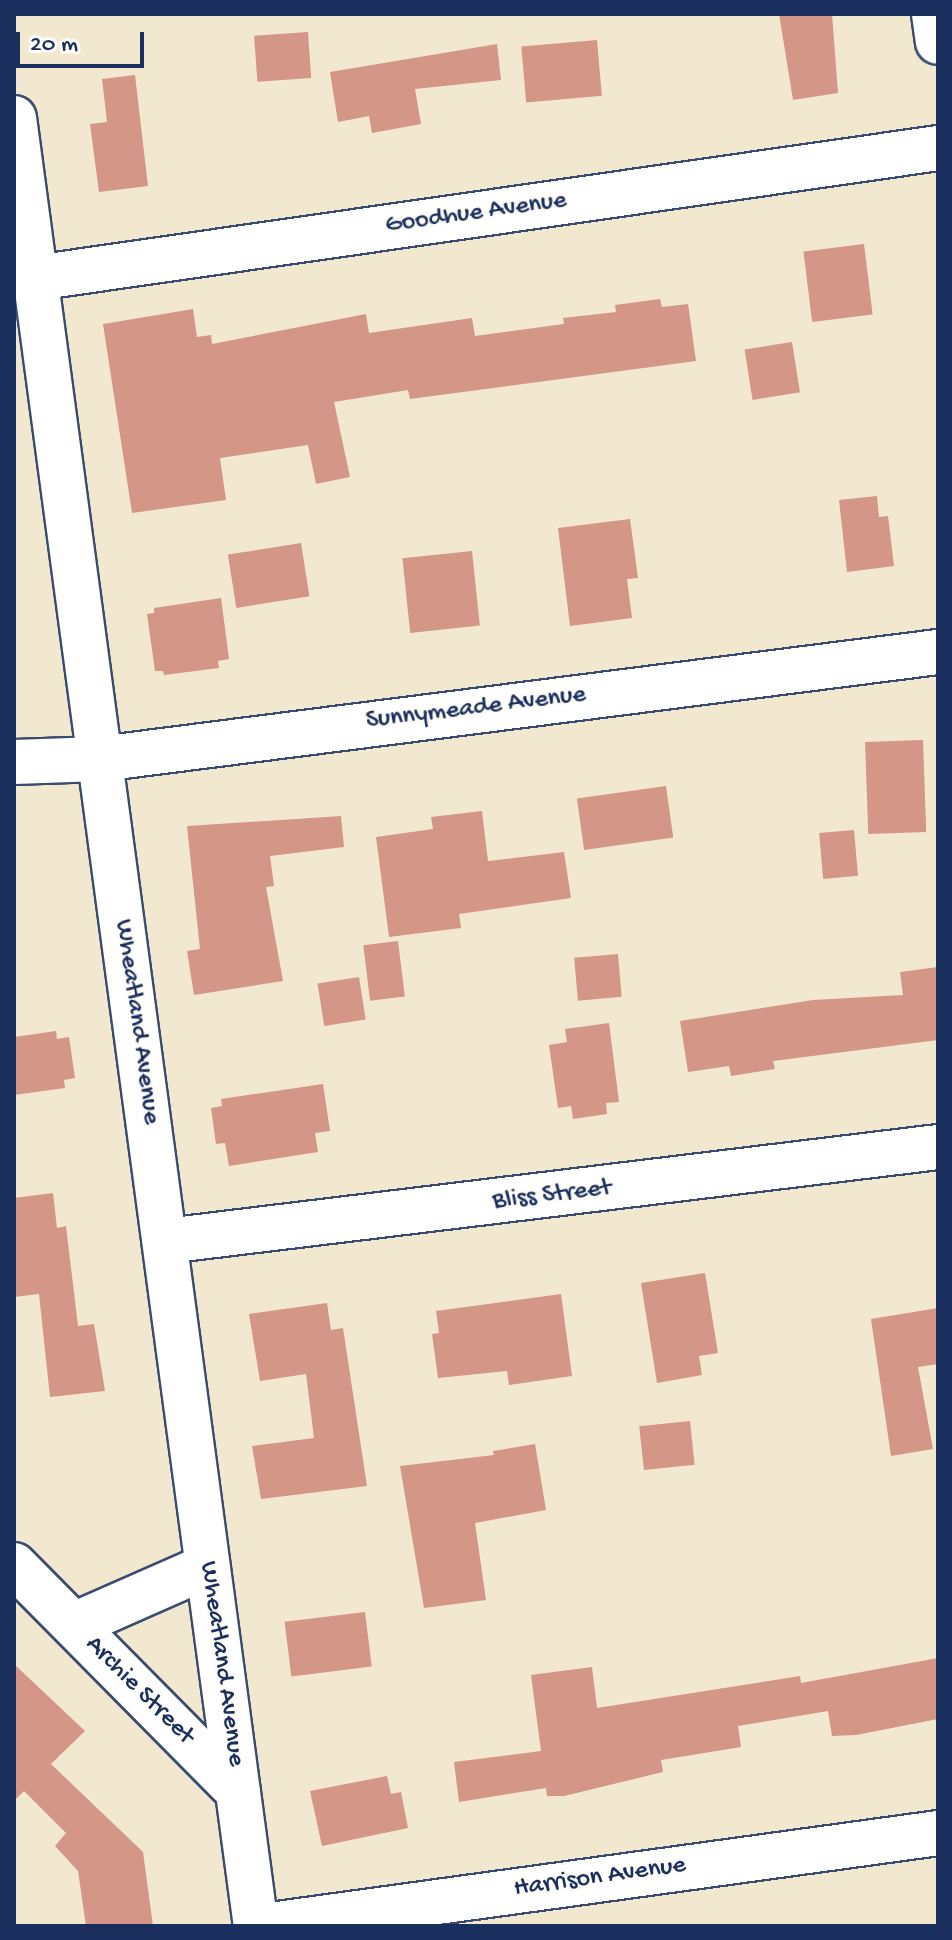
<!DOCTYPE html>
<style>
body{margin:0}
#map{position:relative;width:952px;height:1940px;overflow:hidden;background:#f2e8d0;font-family:"Gochi Hand",sans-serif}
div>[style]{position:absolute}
.building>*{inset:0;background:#d39687;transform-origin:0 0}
.roads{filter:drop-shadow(2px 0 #3b4b6f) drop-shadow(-2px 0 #3b4b6f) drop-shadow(0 2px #3b4b6f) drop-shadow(0 -2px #3b4b6f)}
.minor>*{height:44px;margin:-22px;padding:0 22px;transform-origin:22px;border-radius:22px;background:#fff}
span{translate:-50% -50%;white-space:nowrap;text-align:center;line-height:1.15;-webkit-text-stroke:6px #fdfcf7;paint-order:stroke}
.street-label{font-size:26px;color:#1b2f5e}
.frame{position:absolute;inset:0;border:16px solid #1b2f5e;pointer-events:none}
.scale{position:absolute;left:16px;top:32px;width:128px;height:36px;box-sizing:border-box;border:4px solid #1b2f5e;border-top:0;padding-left:10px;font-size:24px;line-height:28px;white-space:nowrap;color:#1b2f5e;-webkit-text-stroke:6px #fdfcf7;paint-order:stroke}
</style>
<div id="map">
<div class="building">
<div style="clip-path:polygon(779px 14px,832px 14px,838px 93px,793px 100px)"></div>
<div style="left:308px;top:32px;width:46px;height:54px;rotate:86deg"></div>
<div style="left:597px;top:40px;width:56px;height:76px;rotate:85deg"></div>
<div style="clip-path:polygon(497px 44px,501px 80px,415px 89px,421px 124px,372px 133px,369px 116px,338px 122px,330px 72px)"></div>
<div style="clip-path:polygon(135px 75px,148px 186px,99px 192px,90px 124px,107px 122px,102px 79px)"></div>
<div style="left:864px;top:244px;width:71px;height:61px;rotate:83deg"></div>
<div style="clip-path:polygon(660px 299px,662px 307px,688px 304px,696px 361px,410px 399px,408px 390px,334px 402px,350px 477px,316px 484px,308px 445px,220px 458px,226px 500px,132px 513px,103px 324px,193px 309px,197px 337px,211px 335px,212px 344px,366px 314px,369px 333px,472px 318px,475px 336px,564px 324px,563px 318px,616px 312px,615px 305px)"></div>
<div style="left:792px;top:342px;width:51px;height:48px;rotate:81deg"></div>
<div style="clip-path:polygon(877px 496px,879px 517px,888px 516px,894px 566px,847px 572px,839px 500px)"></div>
<div style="clip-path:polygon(630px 519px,638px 578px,627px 579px,632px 618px,570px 626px,558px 528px)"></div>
<div style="left:301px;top:543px;width:54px;height:74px;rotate:81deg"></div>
<div style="left:472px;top:551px;width:75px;height:70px;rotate:84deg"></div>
<div style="clip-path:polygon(221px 598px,229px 659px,218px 661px,219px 668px,164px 675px,163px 671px,155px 671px,147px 614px,154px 613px,154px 608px)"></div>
<div style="left:923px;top:740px;width:92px;height:58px;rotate:88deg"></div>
<div style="left:666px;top:786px;width:52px;height:90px;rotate:82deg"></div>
<div style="clip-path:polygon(482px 811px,488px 861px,564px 852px,571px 898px,459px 914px,461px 928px,389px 937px,376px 837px,433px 829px,431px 817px)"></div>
<div style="clip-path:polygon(341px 816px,344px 847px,270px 856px,274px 886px,266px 887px,283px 981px,194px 995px,187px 951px,200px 949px,187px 826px)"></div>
<div style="left:854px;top:830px;width:46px;height:35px;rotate:85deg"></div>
<div style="left:398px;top:941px;width:56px;height:35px;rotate:83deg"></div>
<div style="left:618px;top:954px;width:43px;height:44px;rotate:85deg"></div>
<div style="clip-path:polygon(938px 967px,938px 1040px,773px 1061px,775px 1069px,731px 1076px,729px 1066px,688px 1072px,680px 1021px,813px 1000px,903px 995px,900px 972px)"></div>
<div style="left:359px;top:977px;width:43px;height:42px;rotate:81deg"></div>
<div style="clip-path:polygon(609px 1023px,619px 1102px,606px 1103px,607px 1114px,573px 1119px,571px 1106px,558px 1108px,549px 1045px,567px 1042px,565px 1029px)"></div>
<div style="clip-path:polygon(56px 1031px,57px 1039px,69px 1037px,75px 1078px,64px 1080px,65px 1088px,14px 1095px,14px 1037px)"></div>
<div style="clip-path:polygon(323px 1084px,330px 1131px,315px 1133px,318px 1152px,229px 1166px,225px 1143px,216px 1144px,211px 1108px,222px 1106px,221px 1099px)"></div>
<div style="clip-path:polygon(53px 1193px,57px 1228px,66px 1226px,78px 1326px,94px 1324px,105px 1391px,50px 1397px,39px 1294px,14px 1297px,14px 1198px)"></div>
<div style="clip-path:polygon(705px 1273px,718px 1353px,699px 1356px,702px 1375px,657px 1383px,641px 1283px)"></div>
<div style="clip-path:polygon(561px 1294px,572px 1376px,509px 1385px,507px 1371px,438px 1378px,432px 1334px,439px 1333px,436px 1311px)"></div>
<div style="clip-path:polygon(327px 1303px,331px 1330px,343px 1328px,367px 1486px,261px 1499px,252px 1446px,314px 1438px,306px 1374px,260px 1381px,249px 1314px)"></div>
<div style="clip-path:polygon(938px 1308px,938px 1364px,918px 1367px,933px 1449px,891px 1456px,871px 1319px)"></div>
<div style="left:690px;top:1421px;width:44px;height:51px;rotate:84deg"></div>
<div style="clip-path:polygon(535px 1444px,546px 1510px,475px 1523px,486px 1600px,424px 1608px,400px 1466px,494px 1455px,493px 1451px)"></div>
<div style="left:365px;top:1612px;width:55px;height:81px;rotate:83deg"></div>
<div style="clip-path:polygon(938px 1658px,938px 1719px,856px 1735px,832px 1736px,828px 1711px,738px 1726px,741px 1747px,661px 1760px,663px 1772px,564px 1796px,547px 1796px,546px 1788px,459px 1802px,454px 1762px,541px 1751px,531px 1675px,592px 1667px,597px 1708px,800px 1676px,801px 1683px)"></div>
<div style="clip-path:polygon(14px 1664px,85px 1731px,51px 1764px,143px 1852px,153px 1926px,86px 1926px,78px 1871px,55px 1846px,66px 1833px,24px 1791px,14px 1801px)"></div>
<div style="clip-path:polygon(387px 1776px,391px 1794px,401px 1792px,408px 1828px,322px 1846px,310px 1791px)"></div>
</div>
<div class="roads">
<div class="minor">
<div style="left:934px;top:14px;width:28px;rotate:82deg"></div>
<div style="left:14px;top:118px;width:1824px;rotate:82.38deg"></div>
<div style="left:14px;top:277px;width:21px;rotate:3deg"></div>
<div style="left:35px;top:278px;width:912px;rotate:-8.19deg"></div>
<div style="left:14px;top:762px;width:86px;rotate:-2deg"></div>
<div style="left:100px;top:759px;width:845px;rotate:-7.28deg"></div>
<div style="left:166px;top:1241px;width:778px;rotate:-6.94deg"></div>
<div style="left:14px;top:1565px;width:318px;rotate:45.3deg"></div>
<div style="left:74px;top:1625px;width:146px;rotate:-23.8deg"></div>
<div style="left:263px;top:1926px;width:681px;rotate:-7.84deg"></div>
</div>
</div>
<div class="street-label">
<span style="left:476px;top:214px;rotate:-8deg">Goodhue Avenue</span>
<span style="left:476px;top:709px;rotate:-7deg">Sunnymeade Avenue</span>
<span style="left:136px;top:1022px;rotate:82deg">Wheatland Avenue</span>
<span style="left:552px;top:1196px;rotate:-7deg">Bliss Street</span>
<span style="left:221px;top:1664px;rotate:82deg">Wheatland Avenue</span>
<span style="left:139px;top:1691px;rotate:45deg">Archie Street</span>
<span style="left:600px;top:1878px;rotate:-8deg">Harrison Avenue</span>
</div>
<div class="frame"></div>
<div class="scale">20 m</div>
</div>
